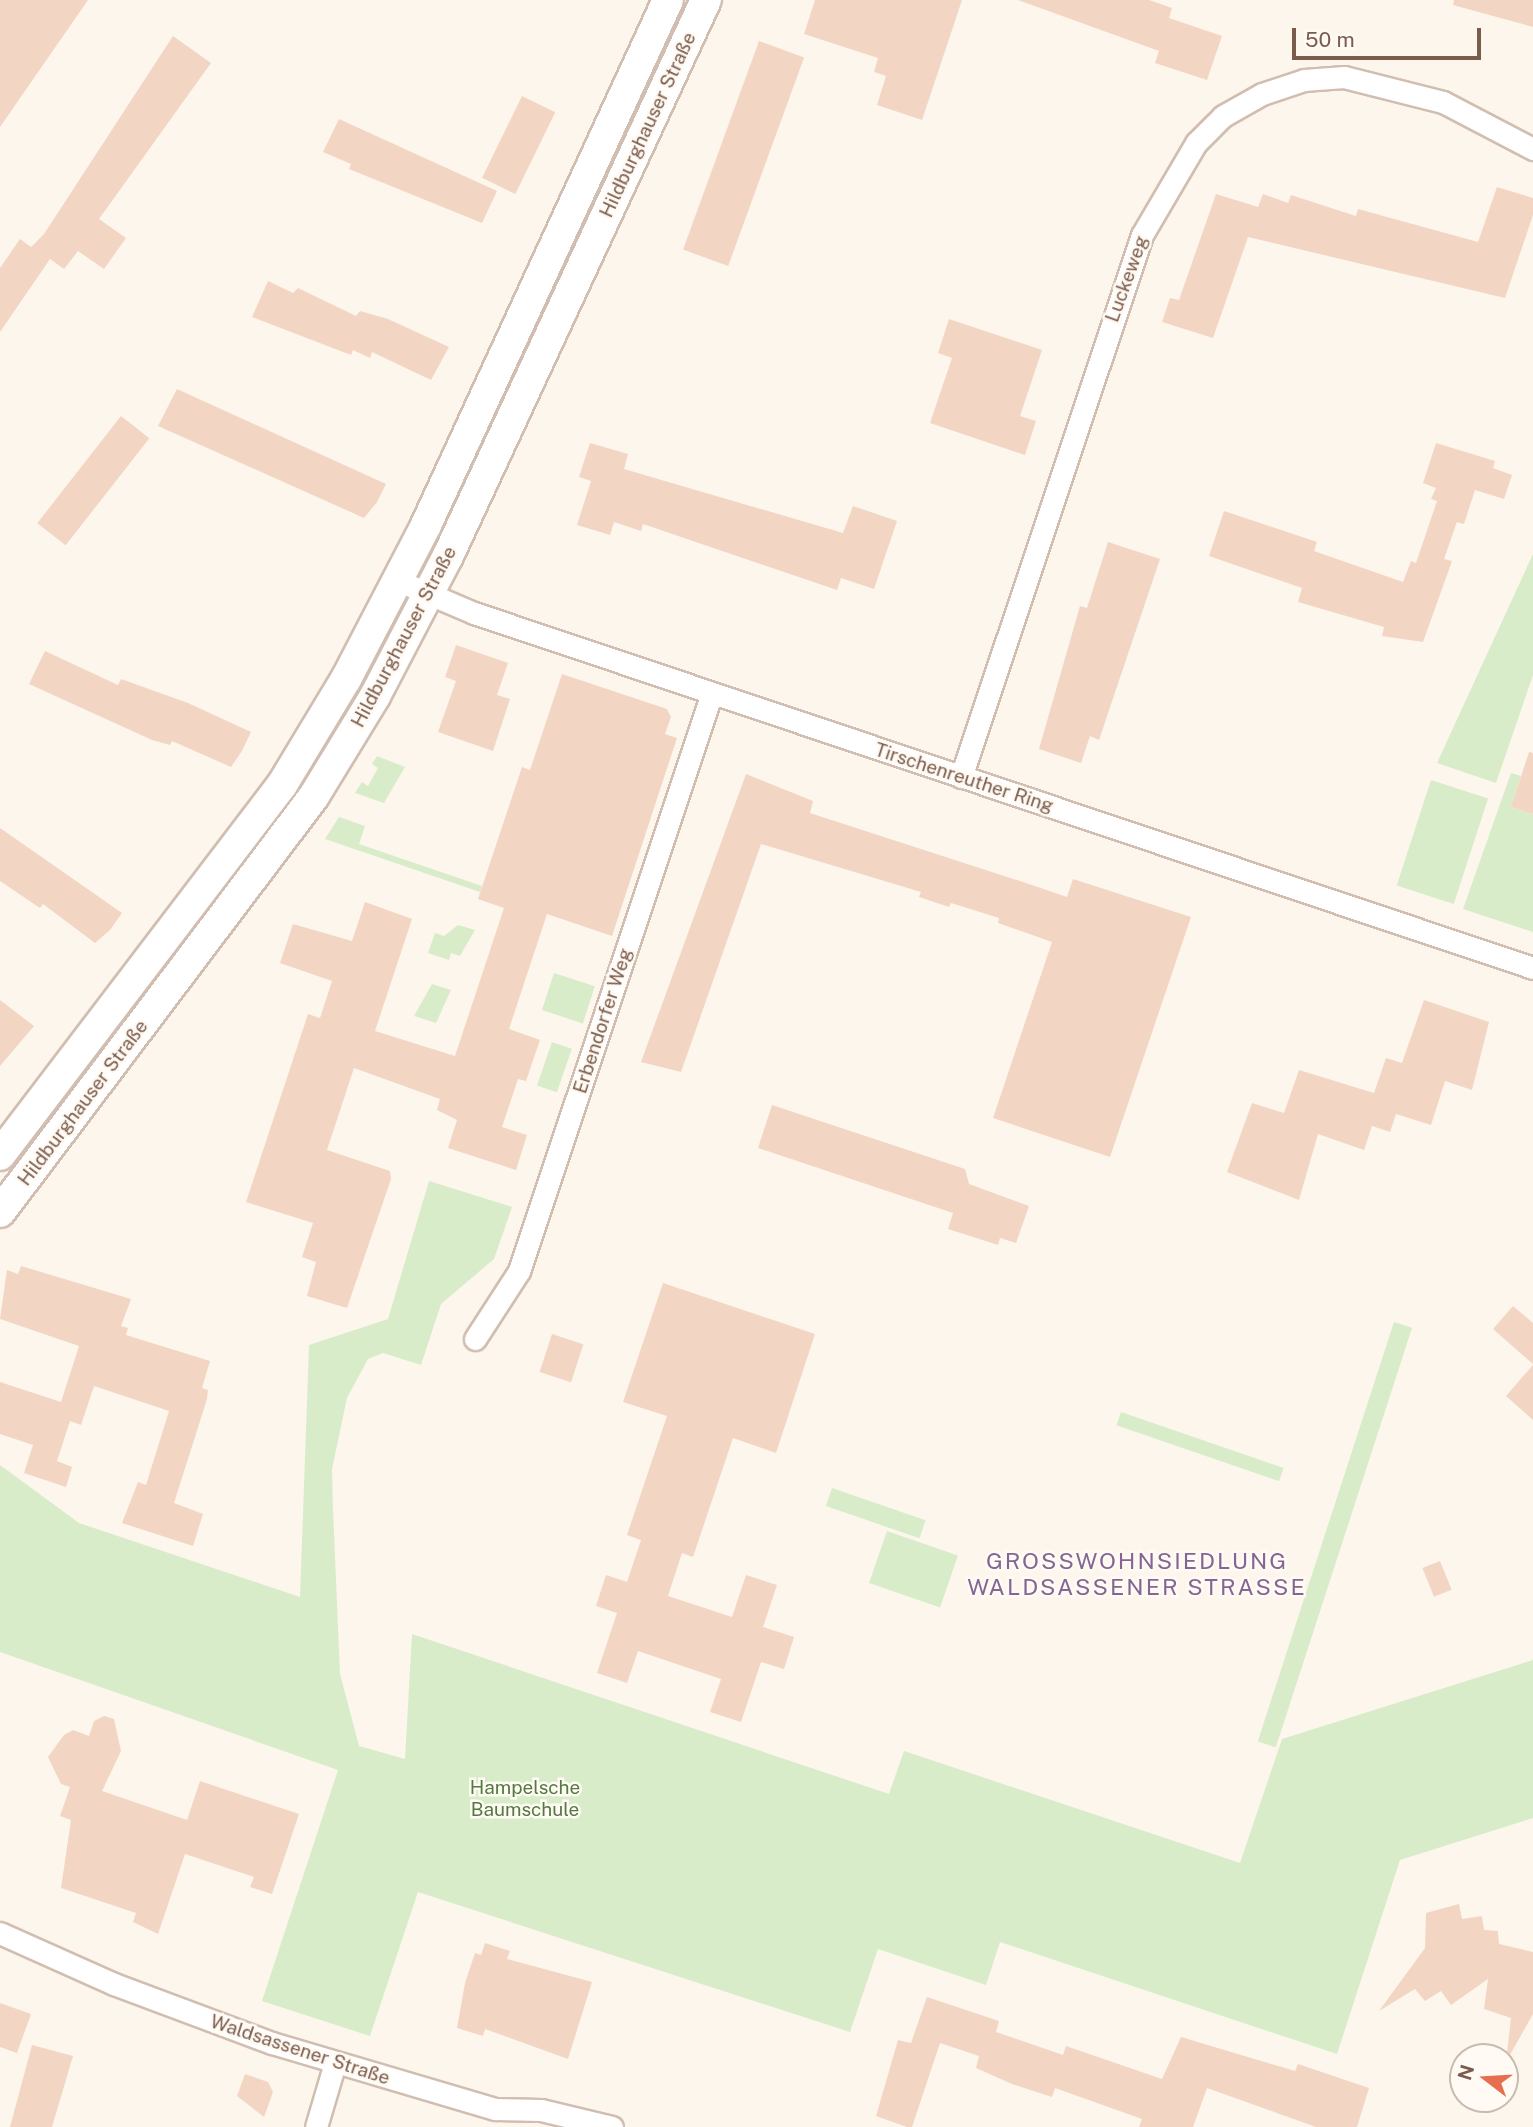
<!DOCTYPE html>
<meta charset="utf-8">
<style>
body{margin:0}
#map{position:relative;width:1533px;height:2127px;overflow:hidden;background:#fdf6ec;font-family:"Public Sans",sans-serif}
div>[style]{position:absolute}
.green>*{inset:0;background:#d8ecc9;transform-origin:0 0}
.building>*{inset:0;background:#f3d5c3;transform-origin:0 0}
.roads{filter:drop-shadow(2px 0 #d1beb0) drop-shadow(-2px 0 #d1beb0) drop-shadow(0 2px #d1beb0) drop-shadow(0 -2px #d1beb0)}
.street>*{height:21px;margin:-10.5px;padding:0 10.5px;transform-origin:10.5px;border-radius:10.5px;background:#fff}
.secondary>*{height:30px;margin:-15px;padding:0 15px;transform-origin:15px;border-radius:15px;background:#fff}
span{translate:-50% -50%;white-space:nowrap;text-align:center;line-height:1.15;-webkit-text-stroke:5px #fffaf3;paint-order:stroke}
.street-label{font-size:19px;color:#7a5c4d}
.park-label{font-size:19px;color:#537a41}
.quarter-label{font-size:23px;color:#846695;letter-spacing:2px}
.north{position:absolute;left:1449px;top:2043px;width:70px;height:70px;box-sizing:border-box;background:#fffaf3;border:2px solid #cabbb1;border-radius:50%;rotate:287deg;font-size:19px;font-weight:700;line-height:28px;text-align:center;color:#7a5c4d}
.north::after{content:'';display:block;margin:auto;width:24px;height:32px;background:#e76f51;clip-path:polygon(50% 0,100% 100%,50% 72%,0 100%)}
.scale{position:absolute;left:1292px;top:28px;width:189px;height:32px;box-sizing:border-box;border:4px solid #7a5c4d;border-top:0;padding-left:9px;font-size:21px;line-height:24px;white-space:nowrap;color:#7a5c4d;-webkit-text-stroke:5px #fffaf3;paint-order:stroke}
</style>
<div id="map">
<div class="green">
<div style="left:639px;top:91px;width:8px;height:416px;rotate:23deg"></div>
<div style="clip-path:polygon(1533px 554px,1533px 675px,1496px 783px,1437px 763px)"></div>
<div style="clip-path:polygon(377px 756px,405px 767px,384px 803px,355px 793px,362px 782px,368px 786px,378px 768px,372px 764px)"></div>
<div style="clip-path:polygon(1511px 773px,1521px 776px,1511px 807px,1533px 814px,1533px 932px,1463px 909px)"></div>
<div style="left:1431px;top:780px;width:60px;height:111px;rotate:18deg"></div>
<div style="clip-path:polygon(339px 817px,365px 826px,359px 844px,482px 886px,480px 892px,325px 839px)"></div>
<div style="clip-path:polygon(458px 925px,475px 930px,460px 956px,451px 953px,449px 960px,428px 953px,435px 933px,444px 936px)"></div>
<div style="left:554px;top:973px;width:43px;height:39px;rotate:18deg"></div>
<div style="clip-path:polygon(432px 984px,451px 990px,436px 1023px,414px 1016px)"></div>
<div style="left:552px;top:1042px;width:21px;height:46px;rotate:19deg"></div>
<div style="clip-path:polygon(429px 1181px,512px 1207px,494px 1259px,441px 1304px,421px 1365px,383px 1353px,368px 1359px,347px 1398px,332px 1469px,333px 1510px,340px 1674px,359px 1746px,405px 1759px,412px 1634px,889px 1794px,904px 1751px,1240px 1863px,1282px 1739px,1533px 1660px,1533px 1818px,1400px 1860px,1337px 2054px,1000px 1942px,986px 1985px,878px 1949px,850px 2032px,418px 1892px,370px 2036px,262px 2001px,338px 1770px,0 1652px,0 1465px,79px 1523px,300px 1597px,309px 1345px,388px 1319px)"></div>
<div style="left:1394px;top:1322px;width:19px;height:441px;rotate:18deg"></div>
<div style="left:1121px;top:1412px;width:172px;height:14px;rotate:19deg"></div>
<div style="left:832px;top:1488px;width:99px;height:19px;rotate:19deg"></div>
<div style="left:887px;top:1531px;width:75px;height:55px;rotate:19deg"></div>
</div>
<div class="building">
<div style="clip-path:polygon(0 0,88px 0,0 127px)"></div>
<div style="clip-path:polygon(815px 0,962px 0,922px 120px,877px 105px,886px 76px,874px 72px,878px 58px,804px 34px)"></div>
<div style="clip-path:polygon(1018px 0,1149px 0,1172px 8px,1169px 18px,1222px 36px,1207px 80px,1155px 63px,1159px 51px)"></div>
<div style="clip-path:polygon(1454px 0,1533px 0,1533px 27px,1453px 5px)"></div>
<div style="clip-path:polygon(173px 36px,211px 63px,99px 219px,126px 238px,104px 269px,78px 251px,64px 269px,50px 259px,0 332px,0 268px,20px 239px,31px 247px,44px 234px)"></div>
<div style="left:759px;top:41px;width:48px;height:222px;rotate:20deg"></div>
<div style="left:522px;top:96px;width:37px;height:91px;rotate:26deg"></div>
<div style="clip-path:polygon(339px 119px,497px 191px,482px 223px,349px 169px,351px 164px,323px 152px)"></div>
<div style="clip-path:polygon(1497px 187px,1533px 198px,1533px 215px,1505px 298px,1248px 237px,1213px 338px,1162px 322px,1170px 298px,1179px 300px,1216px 194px,1258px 207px,1263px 194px,1288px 203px,1291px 195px,1356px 216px,1358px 209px,1478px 242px)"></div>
<div style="clip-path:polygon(268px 281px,293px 293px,298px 288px,356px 316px,360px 311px,388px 319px,449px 347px,431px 380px,372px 352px,370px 358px,353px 350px,351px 355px,252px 317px)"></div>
<div style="clip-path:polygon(949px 319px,1042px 350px,1020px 416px,1036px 421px,1025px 455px,930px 423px,952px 358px,938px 353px)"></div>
<div style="clip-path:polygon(177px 389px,386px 484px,377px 502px,364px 518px,158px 426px)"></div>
<div style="left:121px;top:416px;width:36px;height:136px;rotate:38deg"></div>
<div style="clip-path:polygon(590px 443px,628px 454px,624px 469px,843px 533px,853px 506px,897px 521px,874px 589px,841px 578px,837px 590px,643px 524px,641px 531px,614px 522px,610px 535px,577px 525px,591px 481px,579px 477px)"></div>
<div style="clip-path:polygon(1436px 443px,1495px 461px,1493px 468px,1512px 475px,1504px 499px,1475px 490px,1464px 524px,1457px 522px,1444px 559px,1452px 561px,1423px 642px,1382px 636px,1384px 627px,1298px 602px,1302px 588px,1209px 556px,1224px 511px,1317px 542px,1314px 551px,1403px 582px,1411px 561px,1416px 563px,1437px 501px,1431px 499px,1436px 488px,1423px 483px)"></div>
<div style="clip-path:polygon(1108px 542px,1160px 559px,1099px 740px,1090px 736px,1081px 763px,1039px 749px,1080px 606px,1087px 608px)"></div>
<div style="clip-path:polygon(456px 645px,508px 663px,497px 695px,510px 699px,493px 751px,438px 732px,456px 681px,445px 677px)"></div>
<div style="clip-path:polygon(45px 651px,118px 685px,121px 679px,188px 703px,251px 732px,242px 751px,231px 767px,172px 741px,170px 745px,152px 740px,29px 684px)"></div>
<div style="clip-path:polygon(562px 674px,667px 709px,671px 717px,665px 734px,677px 738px,612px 936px,547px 914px,509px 1029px,540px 1040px,526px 1081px,518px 1079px,502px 1127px,527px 1135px,516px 1170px,448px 1148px,457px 1120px,437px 1110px,440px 1099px,354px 1068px,327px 1150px,390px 1171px,391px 1179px,347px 1308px,307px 1296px,316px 1262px,302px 1257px,313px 1223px,246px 1202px,308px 1014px,320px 1018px,332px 981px,280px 963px,293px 924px,352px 941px,365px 902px,412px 919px,375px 1031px,455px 1056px,504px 908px,478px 899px,522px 767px,530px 770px)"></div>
<div style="clip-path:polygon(1529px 752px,1533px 753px,1533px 814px,1511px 807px)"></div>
<div style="clip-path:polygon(746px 774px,813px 801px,810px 813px,1023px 882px,1067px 897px,1073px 879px,1191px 917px,1110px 1157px,993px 1118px,1052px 942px,998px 923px,999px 918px,951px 903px,949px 907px,919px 897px,921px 892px,761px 844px,681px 1072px,641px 1062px)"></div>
<div style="clip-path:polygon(0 828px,122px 913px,110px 930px,95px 943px,43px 904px,40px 908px,0 881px)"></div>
<div style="clip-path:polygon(0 1000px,34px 1026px,0 1066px)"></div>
<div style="clip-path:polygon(1424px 1000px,1489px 1022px,1472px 1090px,1445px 1081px,1431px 1125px,1396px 1114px,1390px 1132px,1372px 1126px,1364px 1150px,1318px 1134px,1299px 1200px,1227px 1172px,1252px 1103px,1284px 1113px,1299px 1070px,1374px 1093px,1386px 1058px,1402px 1063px)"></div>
<div style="clip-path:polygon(772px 1105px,965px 1169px,969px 1184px,1029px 1206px,1016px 1243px,1000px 1238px,998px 1245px,948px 1229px,953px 1213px,758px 1148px)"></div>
<div style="clip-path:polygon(21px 1266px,131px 1299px,121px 1326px,128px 1328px,126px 1335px,210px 1361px,202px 1388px,208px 1390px,207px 1399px,174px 1503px,203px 1514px,193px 1546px,122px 1523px,138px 1482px,146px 1485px,169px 1411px,94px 1386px,81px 1425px,70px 1421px,57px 1461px,72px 1467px,66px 1487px,24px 1473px,33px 1445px,0 1434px,0 1382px,61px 1402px,79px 1346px,0 1319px,7px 1270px,18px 1274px)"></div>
<div style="clip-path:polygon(663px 1283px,815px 1334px,776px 1453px,733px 1438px,693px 1557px,682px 1553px,668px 1596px,732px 1617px,746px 1575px,777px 1585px,763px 1627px,794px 1637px,784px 1669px,761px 1662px,741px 1722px,710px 1712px,721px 1679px,638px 1651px,627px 1683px,597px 1673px,617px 1613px,596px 1606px,606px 1575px,627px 1582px,641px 1540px,627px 1535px,667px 1416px,623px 1402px)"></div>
<div style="clip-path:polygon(1513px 1306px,1533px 1323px,1533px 1364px,1493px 1329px)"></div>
<div style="left:552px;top:1334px;width:33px;height:40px;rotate:18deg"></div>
<div style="clip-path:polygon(1533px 1365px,1533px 1420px,1506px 1396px)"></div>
<div style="left:1440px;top:1561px;width:31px;height:19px;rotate:68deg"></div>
<div style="clip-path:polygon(104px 1716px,114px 1719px,121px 1751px,102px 1791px,187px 1820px,200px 1781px,299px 1814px,272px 1894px,250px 1887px,254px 1877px,185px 1854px,158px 1934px,133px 1922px,136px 1913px,61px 1888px,71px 1820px,60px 1816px,70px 1787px,61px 1784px,48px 1757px,64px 1735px,73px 1730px,89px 1736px,94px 1721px)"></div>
<div style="clip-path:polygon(1459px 1904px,1462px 1919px,1482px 1916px,1484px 1930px,1498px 1931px,1499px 1944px,1533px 1952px,1533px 2014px,1506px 2062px,1511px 2018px,1484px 2009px,1488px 1979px,1451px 2005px,1441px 1991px,1425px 2001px,1415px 1989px,1379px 2011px,1425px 1948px,1426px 1913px)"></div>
<div style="clip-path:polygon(485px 1943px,510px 1951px,507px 1959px,592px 1982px,568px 2059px,485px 2029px,483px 2036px,457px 2028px,465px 1983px,475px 1953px,481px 1955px)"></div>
<div style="clip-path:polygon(927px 1997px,999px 2021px,996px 2032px,1063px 2055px,1066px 2046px,1162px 2079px,1181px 2037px,1295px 2071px,1298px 2064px,1369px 2088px,1357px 2127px,1316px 2127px,1207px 2088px,1193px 2127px,1139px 2127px,1142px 2119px,1055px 2088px,1052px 2097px,1012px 2084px,976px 2068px,979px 2056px,940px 2043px,912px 2127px,907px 2127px,876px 2116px,898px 2040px,911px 2043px)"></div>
<div style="clip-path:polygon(0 2003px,31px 2014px,17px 2053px,0 2047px)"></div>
<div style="clip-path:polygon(32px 2045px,73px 2056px,52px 2127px,10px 2127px)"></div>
<div style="clip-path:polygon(245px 2074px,268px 2082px,273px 2092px,264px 2117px,237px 2096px)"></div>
</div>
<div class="roads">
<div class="street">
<div style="left:399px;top:581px;width:82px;rotate:23.1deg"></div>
<div style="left:474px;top:613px;width:1117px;rotate:18.53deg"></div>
<div style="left:961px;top:777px;width:571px;rotate:-71.53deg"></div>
<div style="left:1142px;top:235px;width:107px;rotate:-59.6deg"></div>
<div style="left:1196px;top:143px;width:38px;rotate:-45deg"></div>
<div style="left:1223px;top:116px;width:45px;rotate:-29.4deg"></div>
<div style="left:1262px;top:94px;width:44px;rotate:-18.4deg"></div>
<div style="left:1304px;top:80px;width:40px;rotate:-4.3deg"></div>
<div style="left:1344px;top:77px;width:102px;rotate:14.2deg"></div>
<div style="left:1443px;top:102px;width:102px;rotate:27.6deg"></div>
<div style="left:475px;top:1339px;width:81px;rotate:-57.1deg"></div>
<div style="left:519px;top:1271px;width:609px;rotate:-71.54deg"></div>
<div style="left:0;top:1933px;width:125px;rotate:24.1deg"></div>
<div style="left:114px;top:1984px;width:169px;rotate:20.5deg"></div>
<div style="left:272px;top:2043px;width:233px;rotate:16.5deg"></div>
<div style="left:495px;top:2109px;width:46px;rotate:1.2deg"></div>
<div style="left:541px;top:2110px;width:73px;rotate:13.5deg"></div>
<div style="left:316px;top:2127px;width:67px;rotate:-73.5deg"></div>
</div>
<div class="secondary">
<div style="left:0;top:1155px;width:465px;rotate:-52.7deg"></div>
<div style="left:282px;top:785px;width:124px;rotate:-58.9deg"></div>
<div style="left:346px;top:679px;width:174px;rotate:-62.5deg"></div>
<div style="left:426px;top:525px;width:578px;rotate:-65.25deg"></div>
<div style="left:0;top:1212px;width:521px;rotate:-52.95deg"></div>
<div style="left:314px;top:796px;width:117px;rotate:-58.6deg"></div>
<div style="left:375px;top:696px;width:158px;rotate:-62.5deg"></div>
<div style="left:448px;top:556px;width:613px;rotate:-65.11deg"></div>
</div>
</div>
<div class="street-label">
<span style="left:648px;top:125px;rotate:-65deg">Hildburghauser Straße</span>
<span style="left:1127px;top:279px;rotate:-70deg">Luckeweg</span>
<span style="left:404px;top:637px;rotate:-62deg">Hildburghauser Straße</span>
<span style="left:964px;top:778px;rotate:18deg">Tirschenreuther Ring</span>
<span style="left:603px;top:1021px;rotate:-72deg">Erbendorfer Weg</span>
<span style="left:83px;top:1103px;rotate:-53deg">Hildburghauser Straße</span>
<span style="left:300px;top:2050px;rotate:18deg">Waldsassener Straße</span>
</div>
<div class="park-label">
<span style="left:525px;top:1799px">Hampelsche<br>Baumschule</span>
</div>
<div class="quarter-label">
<span style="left:1137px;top:1574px">GROSSWOHNSIEDLUNG<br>WALDSASSENER STRASSE</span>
</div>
<div class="north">N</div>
<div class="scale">50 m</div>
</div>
